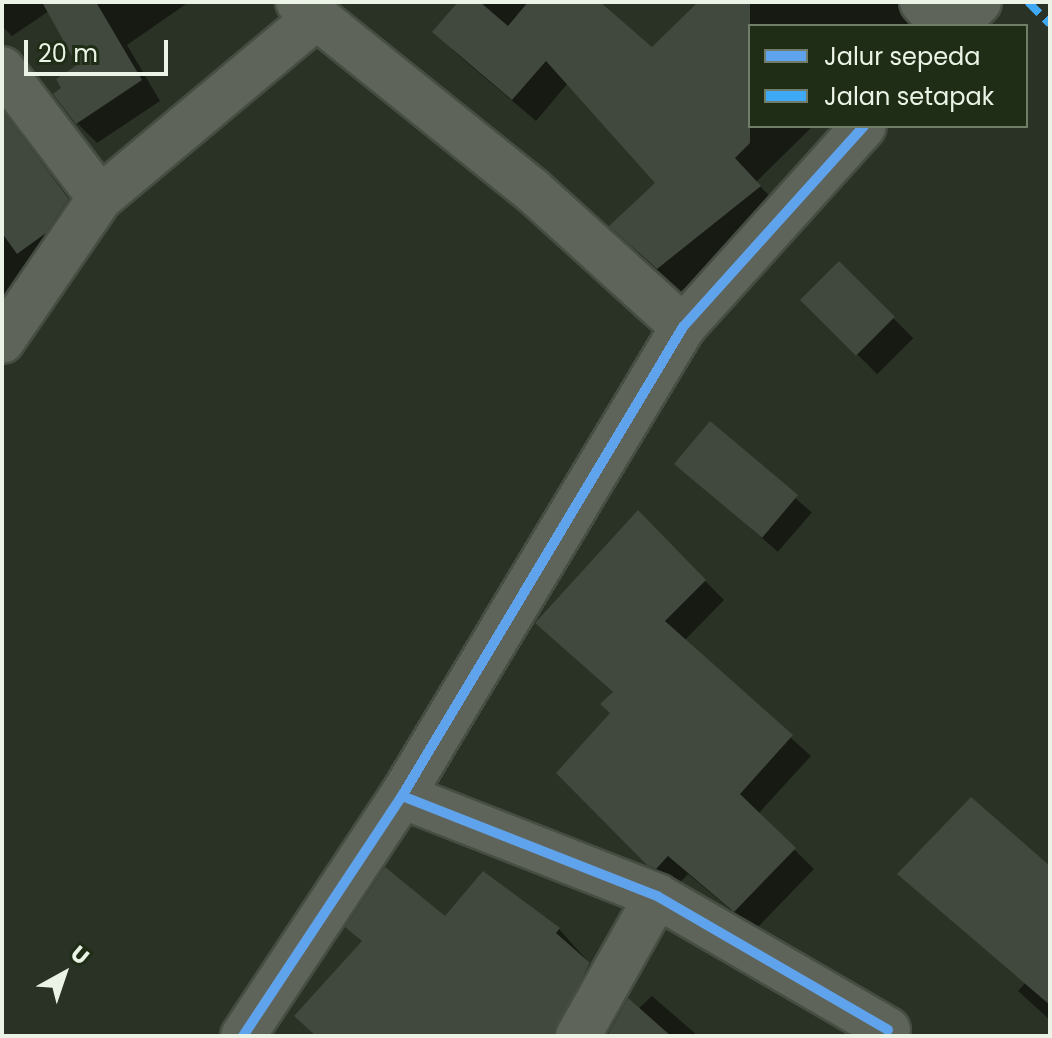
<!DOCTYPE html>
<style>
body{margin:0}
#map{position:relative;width:1052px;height:1038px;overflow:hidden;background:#2a3225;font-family:Poppins,sans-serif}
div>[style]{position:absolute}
.shadow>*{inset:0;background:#0007;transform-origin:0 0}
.building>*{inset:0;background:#41483d;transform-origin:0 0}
.roads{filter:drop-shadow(2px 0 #464d42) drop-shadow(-2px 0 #464d42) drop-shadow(0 2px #464d42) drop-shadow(0 -2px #464d42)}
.minor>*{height:44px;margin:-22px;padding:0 22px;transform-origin:22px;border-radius:22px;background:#5f645b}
.quiet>*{height:8px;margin-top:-4px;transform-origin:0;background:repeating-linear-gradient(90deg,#3fa9f5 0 16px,transparent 0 24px)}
.cycleway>*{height:10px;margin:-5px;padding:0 5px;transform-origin:5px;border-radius:5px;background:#60a3ed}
span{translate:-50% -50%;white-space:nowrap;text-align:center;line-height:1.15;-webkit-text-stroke:6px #202d16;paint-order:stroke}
.frame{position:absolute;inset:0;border:4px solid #eaf3e5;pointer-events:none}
.legend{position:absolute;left:748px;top:24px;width:280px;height:104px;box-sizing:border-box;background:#202d16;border:2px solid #717c69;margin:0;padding:10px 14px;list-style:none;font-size:24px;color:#eaf3e5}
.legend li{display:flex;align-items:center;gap:16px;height:40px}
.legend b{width:40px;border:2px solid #717c69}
.north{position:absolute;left:24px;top:934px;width:80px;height:80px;-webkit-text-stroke:6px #202d16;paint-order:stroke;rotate:40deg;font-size:22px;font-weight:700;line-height:32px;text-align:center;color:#eaf3e5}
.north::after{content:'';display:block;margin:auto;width:28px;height:36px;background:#eaf3e5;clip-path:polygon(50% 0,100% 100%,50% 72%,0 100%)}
.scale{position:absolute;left:24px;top:40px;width:144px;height:36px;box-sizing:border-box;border:4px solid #eaf3e5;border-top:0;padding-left:10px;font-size:24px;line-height:28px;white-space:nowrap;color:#eaf3e5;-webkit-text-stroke:6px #202d16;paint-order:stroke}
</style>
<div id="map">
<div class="shadow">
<div style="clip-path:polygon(2px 2px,189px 2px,127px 45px,160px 101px,97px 143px,77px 123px,64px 88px,79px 66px,49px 11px,12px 36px,2px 26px)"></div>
<div style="clip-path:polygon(460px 2px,597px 2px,652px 50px,701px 2px,944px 2px,920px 26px,750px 26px,750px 126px,813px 126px,756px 182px,782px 209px,681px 291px,634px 249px,657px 183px,568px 83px,536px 121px,457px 54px,435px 32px)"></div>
<div style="clip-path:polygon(12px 127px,88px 220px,66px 253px,2px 298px,2px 134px)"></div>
<div style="left:839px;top:264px;width:105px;height:51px;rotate:45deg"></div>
<div style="left:710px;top:424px;width:135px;height:52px;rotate:41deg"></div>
<div style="clip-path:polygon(638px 513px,724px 600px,684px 641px,811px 756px,758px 814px,814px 869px,755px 930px,688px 874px,676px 887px,668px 884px,558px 773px,612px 713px,614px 693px,557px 642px)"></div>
<div style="clip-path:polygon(1050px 868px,1050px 1020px,1018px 991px,1025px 983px,900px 874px)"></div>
<div style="clip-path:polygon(445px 919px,559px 929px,609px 985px,580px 1036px,316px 1036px,363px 942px,348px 927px)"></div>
<div style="clip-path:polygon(652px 996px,698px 1036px,609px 1036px)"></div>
</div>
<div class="building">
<div style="clip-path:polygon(42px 2px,96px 2px,142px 80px,76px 124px,53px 94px,61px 88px,56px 79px,77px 65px)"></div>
<div style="clip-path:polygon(458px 2px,480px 2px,508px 26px,528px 2px,600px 2px,652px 47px,698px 2px,750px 2px,750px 143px,735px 158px,761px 186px,657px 269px,609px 226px,655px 183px,546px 61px,512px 100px,432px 32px)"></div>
<div style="clip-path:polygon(2px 110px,69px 199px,46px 233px,17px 254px,2px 233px)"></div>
<div style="left:839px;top:261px;width:79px;height:55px;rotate:45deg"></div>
<div style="left:710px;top:421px;width:115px;height:56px;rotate:40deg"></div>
<div style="clip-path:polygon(638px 510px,706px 580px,665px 621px,793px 735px,740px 794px,796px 848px,734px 912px,668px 856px,656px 869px,647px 865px,556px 773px,610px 713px,600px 704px,613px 692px,535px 623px)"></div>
<div style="clip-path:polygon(971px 797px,1050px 866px,1050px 1005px,897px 874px)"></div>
<div style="clip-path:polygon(385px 867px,445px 916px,483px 871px,560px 928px,556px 933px,590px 963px,553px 1036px,316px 1036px,294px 1016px,362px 941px,345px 927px)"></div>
<div style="clip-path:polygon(628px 998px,671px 1036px,607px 1036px)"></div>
</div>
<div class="roads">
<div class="minor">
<div style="left:298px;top:2px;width:300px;rotate:38.8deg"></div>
<div style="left:532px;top:190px;width:204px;rotate:42.2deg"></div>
<div style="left:922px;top:2px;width:32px;rotate:49deg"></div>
<div style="left:955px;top:26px;width:34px;rotate:-45deg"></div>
<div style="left:2px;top:69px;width:162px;rotate:52.8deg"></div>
<div style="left:2px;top:341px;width:173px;rotate:-55.6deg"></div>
<div style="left:100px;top:198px;width:278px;rotate:-39.9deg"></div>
<div style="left:402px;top:796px;width:274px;rotate:21.4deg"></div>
<div style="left:657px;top:896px;width:267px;rotate:30.1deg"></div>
<div style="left:243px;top:1036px;width:288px;rotate:-56.5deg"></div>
<div style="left:402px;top:796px;width:547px;rotate:-59.07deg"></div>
<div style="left:683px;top:327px;width:270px;rotate:-48deg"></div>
<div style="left:578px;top:1036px;width:161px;rotate:-60.6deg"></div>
</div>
</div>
<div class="quiet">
<div style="left:1028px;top:2px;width:31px;rotate:45deg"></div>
</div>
<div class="cycleway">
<div style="left:402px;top:796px;width:274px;rotate:21.4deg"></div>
<div style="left:657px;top:896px;width:267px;rotate:30.1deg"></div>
<div style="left:243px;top:1036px;width:288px;rotate:-56.5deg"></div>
<div style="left:402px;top:796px;width:547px;rotate:-59.07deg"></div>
<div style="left:683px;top:327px;width:270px;rotate:-48deg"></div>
</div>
<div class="frame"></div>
<ul class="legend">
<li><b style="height:10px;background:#60a3ed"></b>Jalur sepeda</li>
<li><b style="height:10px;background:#3fa9f5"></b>Jalan setapak</li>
</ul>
<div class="north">U</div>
<div class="scale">20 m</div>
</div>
